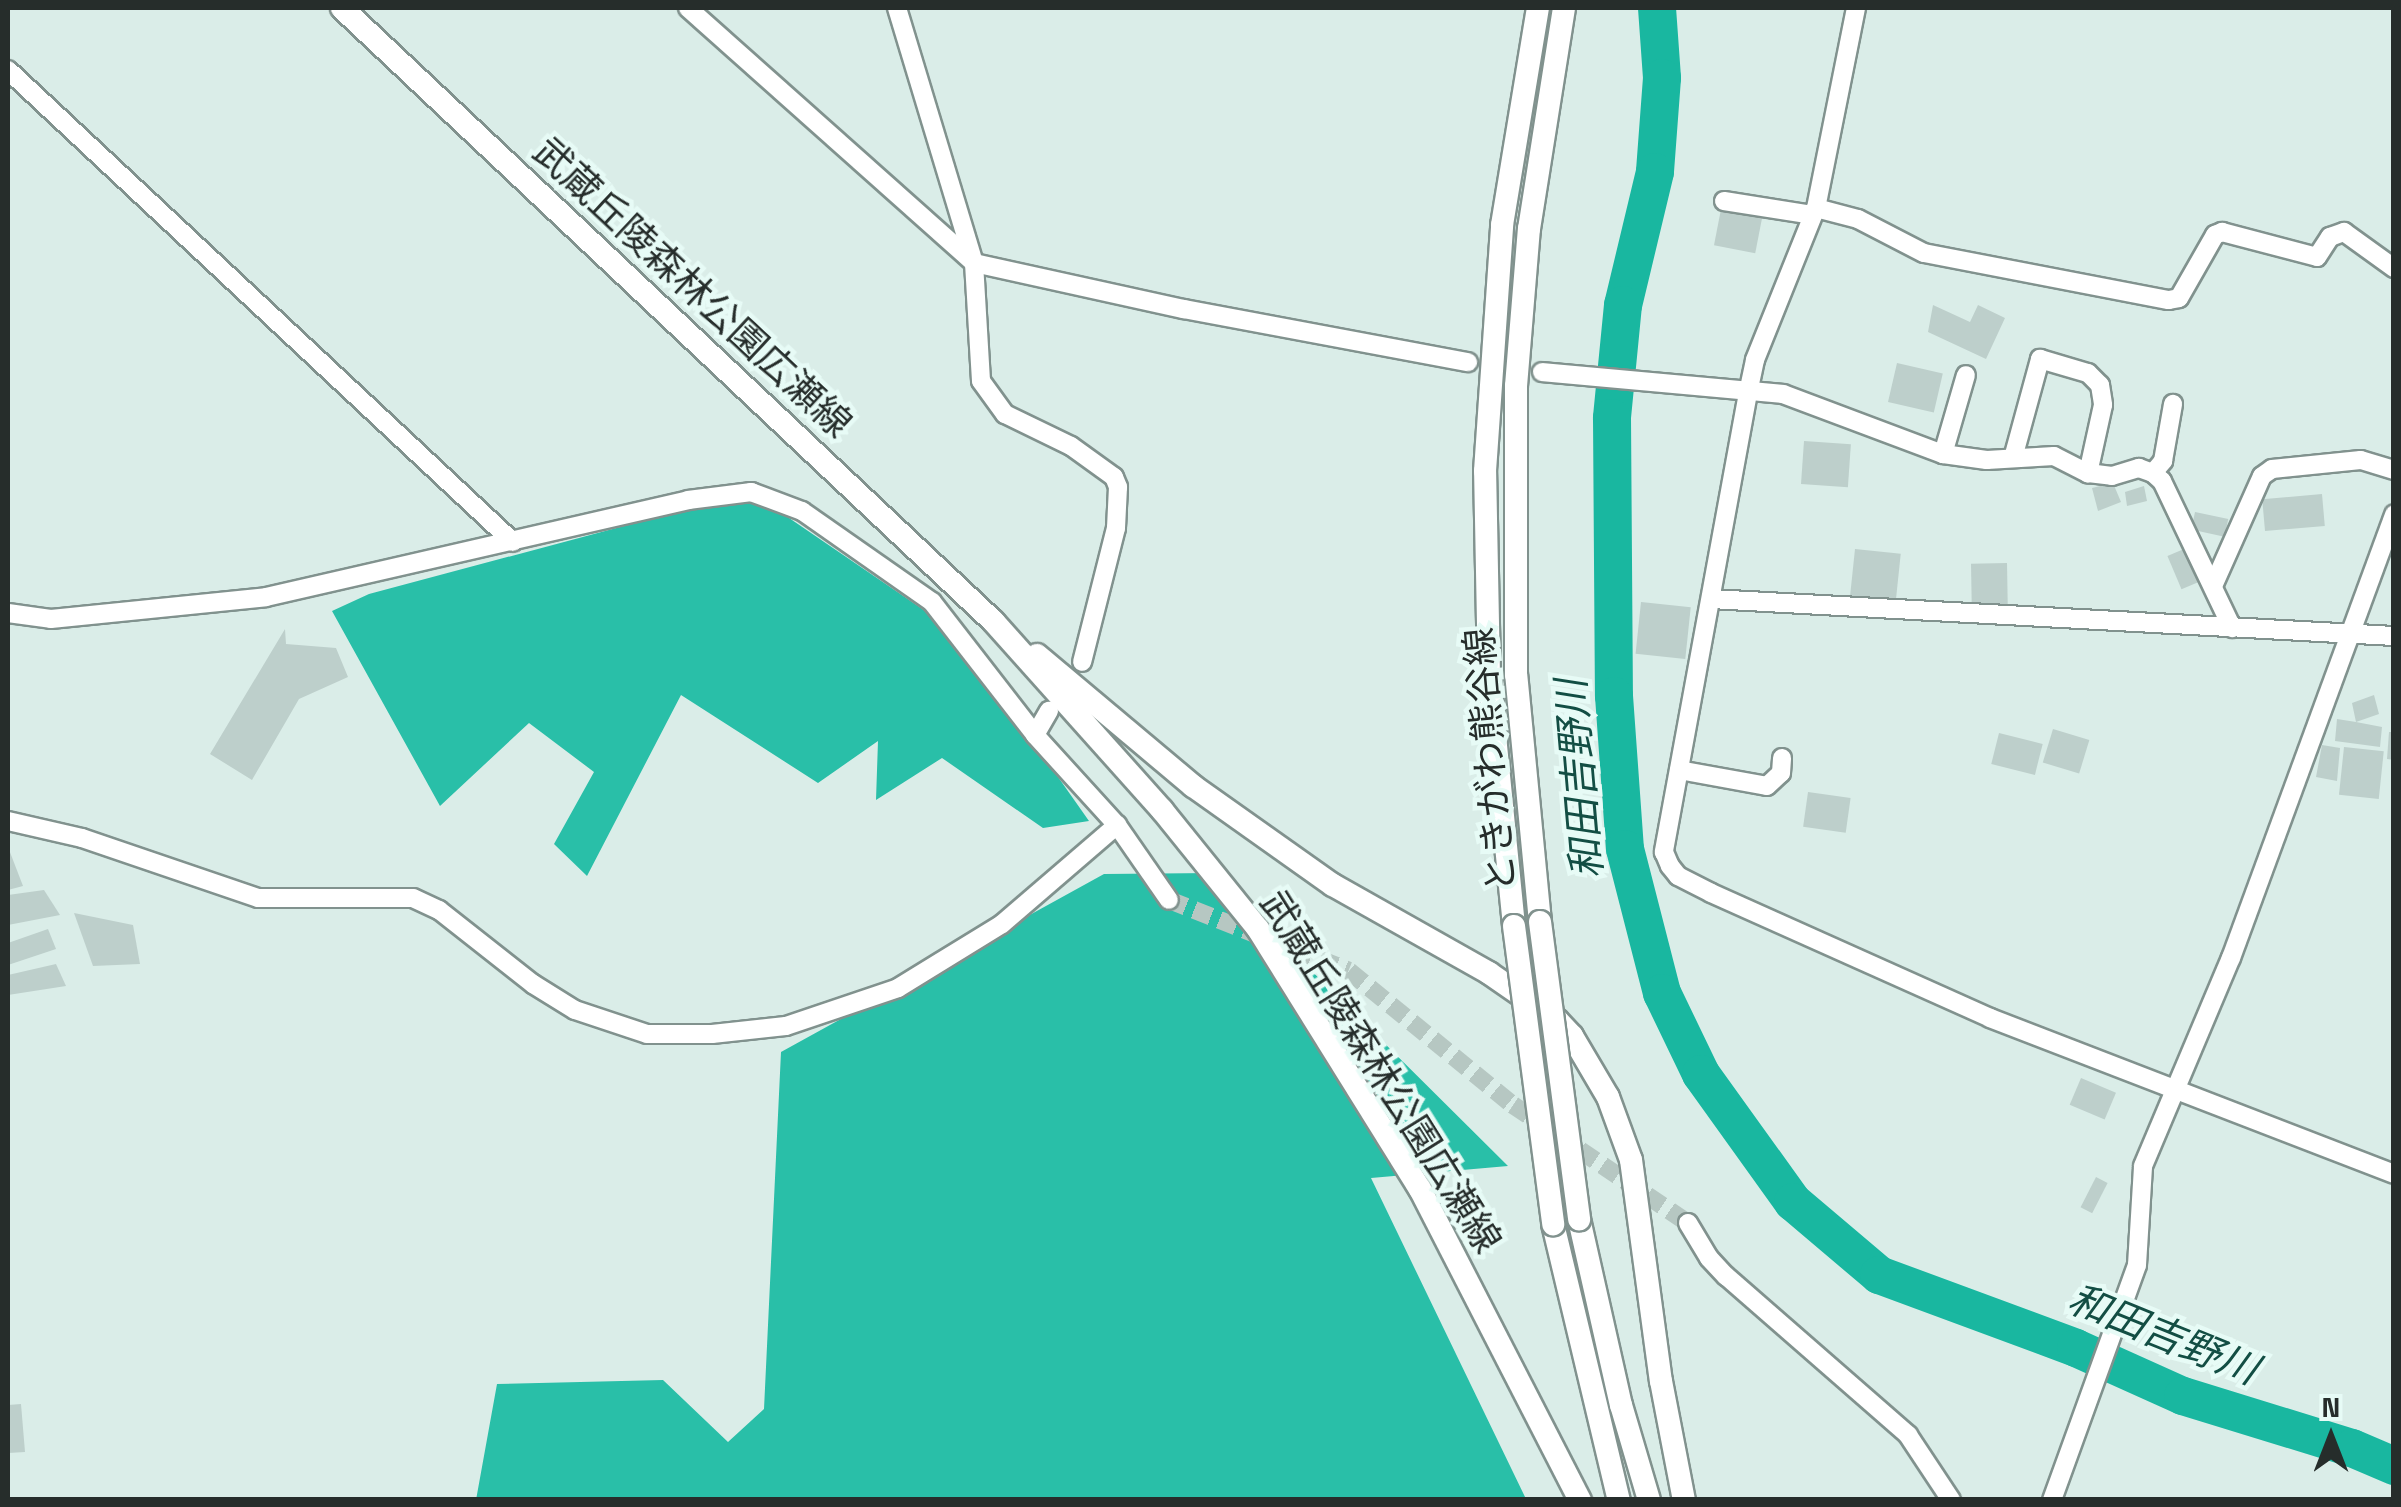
<!DOCTYPE html>
<meta charset="utf-8">
<style>
body{margin:0}
#map{position:relative;width:2401px;height:1507px;overflow:hidden;background:#daede8;font-family:"Space Grotesk","Noto Sans JP",sans-serif}
div>[style]{position:absolute}
.forest>*{inset:0;background:#29bfa8}
.river>*{height:38px;margin:-19px;padding:0 19px;transform-origin:19px;border-radius:19px;background:#19b7a0}
.building>*{inset:0;background:#bdcfcb;transform-origin:0 0}
.street-tunnel>*{height:18px;margin-top:-9px;transform-origin:0;background:repeating-linear-gradient(90deg,#b6c7c2 0 18px,transparent 0 27px)}
.roads{filter:drop-shadow(2px 0 #81928e) drop-shadow(-2px 0 #81928e) drop-shadow(0 2px #81928e) drop-shadow(0 -2px #81928e)}
.street>*{height:18px;margin:-9px;padding:0 9px;transform-origin:9px;border-radius:9px;background:#fff}
.secondary>*{height:22px;margin:-11px;padding:0 11px;transform-origin:11px;border-radius:11px;background:#fff}
.bridges{filter:drop-shadow(2px 0 #81928e) drop-shadow(-2px 0 #81928e) drop-shadow(0 2px #81928e) drop-shadow(0 -2px #81928e)}
.secondary-bridge>*{height:22px;margin:-11px;padding:0 11px;transform-origin:11px;border-radius:11px;background:#fff}
span{translate:-50% -50%;white-space:nowrap;text-align:center;line-height:1.15;-webkit-text-stroke:9px #e7fbf6;paint-order:stroke}
.street-label{font-size:38px;color:#262d2b}
.water-label{font-size:40px;color:#134e44;font-style:italic}
.frame{position:absolute;inset:0;border:10px solid #262d2b;pointer-events:none}
.north{position:absolute;left:2281px;top:1387px;width:100px;height:100px;-webkit-text-stroke:8px #e7fbf6;paint-order:stroke;rotate:0deg;font-size:28px;font-weight:700;line-height:40px;text-align:center;color:#262d2b}
.north::after{content:'';display:block;margin:auto;width:35px;height:45px;background:#262d2b;clip-path:polygon(50% 0,100% 100%,50% 72%,0 100%)}
</style>
<div id="map">
<div class="forest">
<div style="clip-path:polygon(751px 492px,956px 632px,1089px 821px,1043px 828px,942px 758px,876px 800px,878px 741px,818px 783px,681px 695px,587px 876px,554px 844px,594px 772px,529px 723px,440px 806px,332px 611px,369px 594px)"></div>
<div style="clip-path:polygon(1213px 873px,1508px 1166px,1371px 1178px,1526px 1499px,476px 1500px,497px 1384px,663px 1380px,728px 1442px,764px 1409px,781px 1052px,1104px 874px)"></div>
</div>
<div class="river">
<div style="left:1657px;top:8px;width:70px;rotate:85.9deg"></div>
<div style="left:1662px;top:78px;width:94px;rotate:94.3deg"></div>
<div style="left:1655px;top:172px;width:137px;rotate:103.5deg"></div>
<div style="left:1623px;top:305px;width:114px;rotate:95.6deg"></div>
<div style="left:1612px;top:418px;width:278px;rotate:89.6deg"></div>
<div style="left:1614px;top:696px;width:153px;rotate:85.9deg"></div>
<div style="left:1625px;top:849px;width:149px;rotate:75.6deg"></div>
<div style="left:1662px;top:993px;width:90px;rotate:64.3deg"></div>
<div style="left:1701px;top:1074px;width:158px;rotate:54.3deg"></div>
<div style="left:1793px;top:1202px;width:113px;rotate:40.3deg"></div>
<div style="left:1879px;top:1275px;width:210px;rotate:20.3deg"></div>
<div style="left:2076px;top:1348px;width:117px;rotate:24.2deg"></div>
<div style="left:2183px;top:1396px;width:177px;rotate:17.1deg"></div>
<div style="left:2352px;top:1448px;width:46px;rotate:23.2deg"></div>
</div>
<div class="building">
<div style="left:1722px;top:204px;width:42px;height:42px;rotate:11deg"></div>
<div style="clip-path:polygon(1933px 305px,1970px 322px,1978px 305px,2005px 318px,1986px 359px,1928px 332px)"></div>
<div style="left:1897px;top:363px;width:47px;height:40px;rotate:13deg"></div>
<div style="left:1804px;top:441px;width:47px;height:43px;rotate:4deg"></div>
<div style="clip-path:polygon(2113px 483px,2121px 502px,2098px 511px,2092px 488px)"></div>
<div style="clip-path:polygon(2144px 486px,2147px 501px,2127px 506px,2125px 492px)"></div>
<div style="left:2322px;top:494px;width:32px;height:60px;rotate:85deg"></div>
<div style="left:2195px;top:512px;width:34px;height:18px;rotate:12deg"></div>
<div style="left:1855px;top:549px;width:46px;height:49px;rotate:6deg"></div>
<div style="left:2184px;top:549px;width:36px;height:18px;rotate:67deg"></div>
<div style="left:2007px;top:563px;width:44px;height:36px;rotate:89deg"></div>
<div style="left:1641px;top:602px;width:50px;height:52px;rotate:6deg"></div>
<div style="clip-path:polygon(285px 629px,286px 644px,336px 648px,348px 677px,299px 699px,252px 780px,210px 754px)"></div>
<div style="clip-path:polygon(2374px 695px,2379px 714px,2356px 722px,2382px 727px,2380px 747px,2335px 741px,2337px 719px,2356px 722px,2352px 703px)"></div>
<div style="left:2053px;top:729px;width:38px;height:35px;rotate:17deg"></div>
<div style="clip-path:polygon(2389px 732px,2394px 732px,2394px 760px,2387px 759px)"></div>
<div style="left:1999px;top:733px;width:45px;height:32px;rotate:14deg"></div>
<div style="clip-path:polygon(2322px 745px,2340px 748px,2337px 781px,2316px 777px)"></div>
<div style="left:2344px;top:747px;width:40px;height:48px;rotate:6deg"></div>
<div style="left:1808px;top:792px;width:43px;height:35px;rotate:8deg"></div>
<div style="clip-path:polygon(8px 847px,23px 886px,8px 890px)"></div>
<div style="clip-path:polygon(44px 890px,60px 915px,8px 925px,8px 895px)"></div>
<div style="clip-path:polygon(74px 913px,133px 925px,140px 964px,93px 966px)"></div>
<div style="clip-path:polygon(48px 929px,56px 949px,8px 965px,8px 943px)"></div>
<div style="clip-path:polygon(56px 964px,66px 986px,8px 995px,8px 975px)"></div>
<div style="left:2081px;top:1078px;width:38px;height:29px;rotate:23deg"></div>
<div style="left:2096px;top:1177px;width:13px;height:34px;rotate:27deg"></div>
<div style="clip-path:polygon(21px 1404px,25px 1452px,8px 1453px,8px 1405px)"></div>
</div>
<div class="street-tunnel">
<div style="left:1169px;top:900px;width:193px;rotate:21.5deg"></div>
<div style="left:1349px;top:971px;width:212px;rotate:39.3deg"></div>
<div style="left:1513px;top:1105px;width:211px;rotate:34deg"></div>
</div>
<div class="roads">
<div class="street">
<div style="left:688px;top:8px;width:383px;rotate:41.7deg"></div>
<div style="left:974px;top:263px;width:215px;rotate:12.4deg"></div>
<div style="left:1184px;top:309px;width:289px;rotate:10.6deg"></div>
<div style="left:897px;top:8px;width:266px;rotate:73.2deg"></div>
<div style="left:974px;top:263px;width:118px;rotate:86.6deg"></div>
<div style="left:981px;top:381px;width:41px;rotate:54deg"></div>
<div style="left:1005px;top:414px;width:73px;rotate:25.9deg"></div>
<div style="left:1071px;top:446px;width:53px;rotate:35.8deg"></div>
<div style="left:1114px;top:477px;width:11px;rotate:68deg"></div>
<div style="left:1118px;top:487px;width:41px;rotate:92.8deg"></div>
<div style="left:1116px;top:528px;width:138px;rotate:104.2deg"></div>
<div style="left:1856px;top:8px;width:204px;rotate:101.3deg"></div>
<div style="left:1816px;top:208px;width:164px;rotate:111.9deg"></div>
<div style="left:1755px;top:360px;width:34px;rotate:102deg"></div>
<div style="left:1748px;top:393px;width:467px;rotate:100.4deg"></div>
<div style="left:1664px;top:852px;width:15px;rotate:67deg"></div>
<div style="left:1670px;top:866px;width:13px;rotate:51deg"></div>
<div style="left:1678px;top:876px;width:37px;rotate:27deg"></div>
<div style="left:1711px;top:893px;width:306px;rotate:24.1deg"></div>
<div style="left:1990px;top:1018px;width:433px;rotate:21.1deg"></div>
<div style="left:8px;top:70px;width:691px;rotate:43.07deg"></div>
<div style="left:1724px;top:201px;width:89px;rotate:9deg"></div>
<div style="left:1816px;top:208px;width:43px;rotate:14.7deg"></div>
<div style="left:1858px;top:219px;width:74px;rotate:27.3deg"></div>
<div style="left:1924px;top:253px;width:249px;rotate:10.9deg"></div>
<div style="left:2169px;top:300px;width:10px;rotate:-11deg"></div>
<div style="left:2179px;top:298px;width:73px;rotate:-60.3deg"></div>
<div style="left:2215px;top:235px;width:8px;rotate:-23deg"></div>
<div style="left:2222px;top:232px;width:98px;rotate:14.7deg"></div>
<div style="left:2317px;top:257px;width:24px;rotate:-57deg"></div>
<div style="left:2330px;top:237px;width:15px;rotate:-20deg"></div>
<div style="left:2344px;top:232px;width:62px;rotate:35.8deg"></div>
<div style="left:1542px;top:372px;width:242px;rotate:5.2deg"></div>
<div style="left:1783px;top:394px;width:171px;rotate:20.6deg"></div>
<div style="left:1943px;top:454px;width:44px;rotate:7.8deg"></div>
<div style="left:1987px;top:460px;width:67px;rotate:-3.4deg"></div>
<div style="left:2054px;top:456px;width:38px;rotate:27deg"></div>
<div style="left:2088px;top:473px;width:24px;rotate:7deg"></div>
<div style="left:2112px;top:476px;width:28px;rotate:-17deg"></div>
<div style="left:2139px;top:468px;width:15px;rotate:20deg"></div>
<div style="left:2153px;top:473px;width:12px;rotate:42deg"></div>
<div style="left:2162px;top:481px;width:163px;rotate:64.5deg"></div>
<div style="left:1943px;top:454px;width:82px;rotate:-73.8deg"></div>
<div style="left:2013px;top:458px;width:103px;rotate:-74.7deg"></div>
<div style="left:2040px;top:359px;width:50px;rotate:16.3deg"></div>
<div style="left:2088px;top:373px;width:17px;rotate:45deg"></div>
<div style="left:2100px;top:385px;width:20px;rotate:81deg"></div>
<div style="left:2103px;top:405px;width:70px;rotate:102.4deg"></div>
<div style="left:2153px;top:473px;width:16px;rotate:-50deg"></div>
<div style="left:2163px;top:461px;width:58px;rotate:-80deg"></div>
<div style="left:2213px;top:586px;width:120px;rotate:-66deg"></div>
<div style="left:2262px;top:476px;width:12px;rotate:-35deg"></div>
<div style="left:2272px;top:469px;width:89px;rotate:-5.8deg"></div>
<div style="left:2361px;top:460px;width:34px;rotate:17deg"></div>
<div style="left:1711px;top:599px;width:684px;rotate:3.1deg"></div>
<div style="left:8px;top:613px;width:43px;rotate:7.9deg"></div>
<div style="left:51px;top:619px;width:216px;rotate:-5.8deg"></div>
<div style="left:266px;top:597px;width:433px;rotate:-12.9deg"></div>
<div style="left:688px;top:500px;width:64px;rotate:-7.2deg"></div>
<div style="left:751px;top:492px;width:54px;rotate:20.4deg"></div>
<div style="left:802px;top:511px;width:159px;rotate:35deg"></div>
<div style="left:932px;top:602px;width:168px;rotate:52.2deg"></div>
<div style="left:1035px;top:735px;width:122px;rotate:47.7deg"></div>
<div style="left:1117px;top:825px;width:91px;rotate:55.3deg"></div>
<div style="left:1035px;top:735px;width:28px;rotate:-60deg"></div>
<div style="left:1679px;top:770px;width:89px;rotate:10.3deg"></div>
<div style="left:1767px;top:786px;width:19px;rotate:-43deg"></div>
<div style="left:1781px;top:773px;width:15px;rotate:-86deg"></div>
<div style="left:8px;top:821px;width:76px;rotate:12.9deg"></div>
<div style="left:82px;top:838px;width:186px;rotate:18.8deg"></div>
<div style="left:258px;top:898px;width:155px"></div>
<div style="left:413px;top:898px;width:29px;rotate:25deg"></div>
<div style="left:439px;top:910px;width:120px;rotate:38.2deg"></div>
<div style="left:533px;top:984px;width:49px;rotate:31.8deg"></div>
<div style="left:575px;top:1010px;width:76px;rotate:18.4deg"></div>
<div style="left:647px;top:1034px;width:65px"></div>
<div style="left:712px;top:1034px;width:74px;rotate:-6.2deg"></div>
<div style="left:786px;top:1026px;width:118px;rotate:-18.7deg"></div>
<div style="left:898px;top:988px;width:122px;rotate:-31.6deg"></div>
<div style="left:1002px;top:924px;width:152px;rotate:-40.7deg"></div>
<div style="left:1688px;top:1223px;width:41px;rotate:59deg"></div>
<div style="left:1709px;top:1258px;width:25px;rotate:47deg"></div>
<div style="left:1726px;top:1276px;width:242px;rotate:41.1deg"></div>
<div style="left:1908px;top:1435px;width:78px;rotate:56.5deg"></div>
<div style="left:2052px;top:1500px;width:250px;rotate:-70.1deg"></div>
<div style="left:2137px;top:1265px;width:99px;rotate:-86.5deg"></div>
<div style="left:2143px;top:1166px;width:226px;rotate:-67.1deg"></div>
<div style="left:2231px;top:958px;width:473px;rotate:-69.8deg"></div>
</div>
<div class="secondary">
<div style="left:342px;top:8px;width:896px;rotate:43.28deg"></div>
<div style="left:994px;top:622px;width:252px;rotate:48.2deg"></div>
<div style="left:1162px;top:810px;width:153px;rotate:51.1deg"></div>
<div style="left:1258px;top:929px;width:306px;rotate:58.1deg"></div>
<div style="left:1420px;top:1189px;width:350px;rotate:62.8deg"></div>
<div style="left:1037px;top:655px;width:204px;rotate:40deg"></div>
<div style="left:1193px;top:786px;width:171px;rotate:35.3deg"></div>
<div style="left:1333px;top:885px;width:179px;rotate:29.4deg"></div>
<div style="left:1489px;top:973px;width:83px;rotate:34.7deg"></div>
<div style="left:1557px;top:1020px;width:22px;rotate:47deg"></div>
<div style="left:1572px;top:1036px;width:71px;rotate:59.5deg"></div>
<div style="left:1608px;top:1097px;width:67px;rotate:69.9deg"></div>
<div style="left:1631px;top:1160px;width:223px;rotate:82.3deg"></div>
<div style="left:1661px;top:1381px;width:121px;rotate:79.1deg"></div>
<div style="left:1540px;top:922px;width:248px;rotate:-95.5deg"></div>
<div style="left:1516px;top:675px;width:289px;rotate:-90deg"></div>
<div style="left:1516px;top:386px;width:158px;rotate:-85.3deg"></div>
<div style="left:1529px;top:229px;width:224px;rotate:-81deg"></div>
<div style="left:1514px;top:926px;width:252px;rotate:-95.7deg"></div>
<div style="left:1489px;top:675px;width:204px;rotate:-91.1deg"></div>
<div style="left:1485px;top:471px;width:247px;rotate:-86deg"></div>
<div style="left:1502px;top:225px;width:220px;rotate:-80.6deg"></div>
<div style="left:1579px;top:1219px;width:191px;rotate:77.3deg"></div>
<div style="left:1621px;top:1405px;width:99px;rotate:73.6deg"></div>
<div style="left:1553px;top:1224px;width:284px;rotate:76.6deg"></div>
</div>
</div>
<div class="bridges">
<div class="secondary-bridge">
<div style="left:1540px;top:922px;width:300px;rotate:82.5deg"></div>
<div style="left:1514px;top:926px;width:301px;rotate:82.5deg"></div>
</div>
</div>
<div class="street-label">
<span style="left:692px;top:288px;rotate:43deg">武蔵丘陵森林公園広瀬線</span>
<span style="left:1491px;top:760px;rotate:-95deg">ときがわ熊谷線</span>
<span style="left:1380px;top:1072px;rotate:58deg">武蔵丘陵森林公園広瀬線</span>
</div>
<div class="water-label">
<span style="left:1580px;top:779px;rotate:-95deg">和田吉野川</span>
<span style="left:2163px;top:1335px;rotate:22deg">和田吉野川</span>
</div>
<div class="frame"></div>
<div class="north">N</div>
</div>
